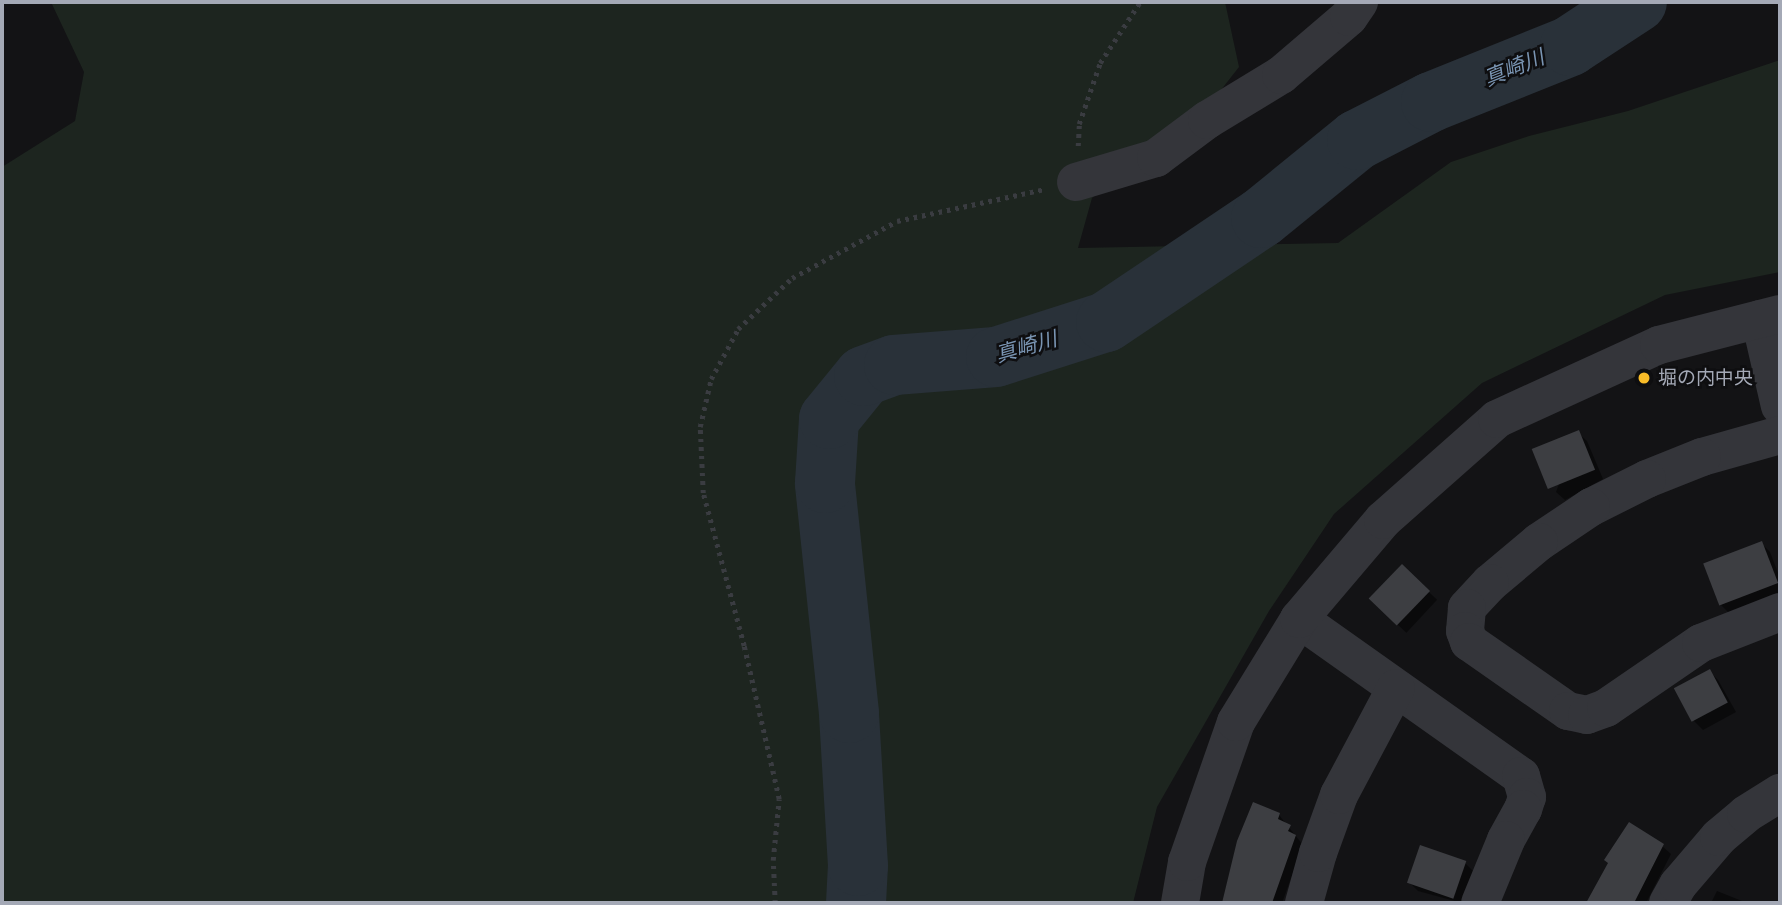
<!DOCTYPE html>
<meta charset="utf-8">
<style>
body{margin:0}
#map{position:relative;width:1782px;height:905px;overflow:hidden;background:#131315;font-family:"Fira Sans Condensed","Noto Sans JP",sans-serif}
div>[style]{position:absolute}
.green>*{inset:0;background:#1d251f}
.water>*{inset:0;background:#293139}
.shadow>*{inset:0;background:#0007;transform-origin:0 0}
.river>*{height:60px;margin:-30px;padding:0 30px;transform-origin:30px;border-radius:30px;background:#293139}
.building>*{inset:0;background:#3d3e42;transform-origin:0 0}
.path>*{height:4.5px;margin-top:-2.25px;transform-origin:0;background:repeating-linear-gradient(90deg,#3a3c41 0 3.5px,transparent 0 8.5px)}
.minor>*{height:38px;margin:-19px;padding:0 19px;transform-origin:19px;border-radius:19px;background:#34353a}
.dots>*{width:19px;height:19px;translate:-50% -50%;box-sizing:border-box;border:4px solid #0e0e10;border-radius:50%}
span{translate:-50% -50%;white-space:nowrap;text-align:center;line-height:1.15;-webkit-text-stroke:5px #0e0e10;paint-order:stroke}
.poi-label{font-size:19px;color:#a4a9b6}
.left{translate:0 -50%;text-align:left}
.water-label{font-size:21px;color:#7a95b3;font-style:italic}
.frame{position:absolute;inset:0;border:4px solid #a4a9b6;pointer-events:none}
</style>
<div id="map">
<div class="green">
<div style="clip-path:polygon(51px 2px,1225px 2px,1239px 67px,1217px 95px,1092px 198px,1078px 248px,1338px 243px,1451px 162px,1529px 136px,1628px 111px,1780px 60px,1780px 272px,1665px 295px,1482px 383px,1334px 514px,1269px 611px,1157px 807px,1133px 903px,2px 903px,2px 167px,75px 121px,84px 72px)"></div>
</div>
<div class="water">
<div style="clip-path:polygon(859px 824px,867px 903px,850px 903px)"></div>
</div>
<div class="shadow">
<div style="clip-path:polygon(1578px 433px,1587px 441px,1603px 479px,1565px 500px,1556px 492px)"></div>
<div style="clip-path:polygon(1761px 543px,1770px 552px,1780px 578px,1780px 593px,1729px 613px,1721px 605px)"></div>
<div style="left:1402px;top:567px;width:48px;height:45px;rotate:43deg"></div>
<div style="clip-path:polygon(1709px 671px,1718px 680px,1736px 712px,1703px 730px,1694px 721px)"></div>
<div style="clip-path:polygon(1279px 815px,1303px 845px,1282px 903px,1224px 903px,1239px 842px)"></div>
<div style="clip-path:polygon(1662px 846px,1671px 854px,1646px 903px,1588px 903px,1610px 864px)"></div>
<div style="clip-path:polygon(1465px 863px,1473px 871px,1462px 903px,1418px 891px,1409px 882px)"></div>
<div style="clip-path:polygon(1717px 891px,1747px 903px,1711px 903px)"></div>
</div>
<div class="river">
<div style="left:856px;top:903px;width:37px;rotate:-87deg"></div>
<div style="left:858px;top:866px;width:153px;rotate:-93.4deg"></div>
<div style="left:849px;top:713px;width:231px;rotate:-96deg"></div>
<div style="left:825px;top:483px;width:64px;rotate:-86.4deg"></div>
<div style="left:829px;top:419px;width:55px;rotate:-50.9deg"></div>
<div style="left:864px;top:376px;width:32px;rotate:-20deg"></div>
<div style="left:894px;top:365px;width:102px;rotate:-4.5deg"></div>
<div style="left:996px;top:357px;width:115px;rotate:-17.7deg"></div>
<div style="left:1106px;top:322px;width:187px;rotate:-33.9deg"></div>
<div style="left:1261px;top:218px;width:124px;rotate:-39.1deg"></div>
<div style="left:1357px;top:140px;width:83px;rotate:-27.2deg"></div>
<div style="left:1431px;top:102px;width:150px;rotate:-21.9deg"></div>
<div style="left:1570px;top:46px;width:80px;rotate:-33.3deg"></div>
</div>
<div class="building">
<div style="left:1579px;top:430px;width:43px;height:51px;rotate:68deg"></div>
<div style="left:1762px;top:541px;width:45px;height:63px;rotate:69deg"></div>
<div style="left:1402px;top:564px;width:39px;height:48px;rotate:44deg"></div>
<div style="left:1710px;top:669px;width:38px;height:41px;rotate:62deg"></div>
<div style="clip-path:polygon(1253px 802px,1280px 813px,1278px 819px,1291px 825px,1288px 831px,1296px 835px,1272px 903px,1222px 903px,1237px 841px)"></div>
<div style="clip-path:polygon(1629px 822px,1664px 844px,1634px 903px,1586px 903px,1608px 863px,1604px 860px)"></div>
<div style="left:1420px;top:845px;width:49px;height:40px;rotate:19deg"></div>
</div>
<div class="path">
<div style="left:1078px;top:146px;width:22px;rotate:-87deg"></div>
<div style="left:1079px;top:124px;width:65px;rotate:-71deg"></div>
<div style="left:1100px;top:63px;width:73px;rotate:-56.7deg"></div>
<div style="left:775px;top:903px;width:43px;rotate:-92.7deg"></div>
<div style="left:773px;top:860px;width:61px;rotate:-84.4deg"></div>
<div style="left:779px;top:799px;width:157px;rotate:-102.9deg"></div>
<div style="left:744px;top:646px;width:158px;rotate:-105deg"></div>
<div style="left:703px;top:493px;width:66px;rotate:-92.6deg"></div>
<div style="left:700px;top:427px;width:49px;rotate:-77.1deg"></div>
<div style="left:711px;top:379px;width:57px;rotate:-61.6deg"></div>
<div style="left:738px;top:329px;width:74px;rotate:-43.4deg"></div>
<div style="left:792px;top:278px;width:119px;rotate:-28.5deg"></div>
<div style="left:897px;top:221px;width:151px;rotate:-12.2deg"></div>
</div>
<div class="minor">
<div style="left:1076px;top:182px;width:84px;rotate:-16.7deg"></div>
<div style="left:1156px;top:158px;width:64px;rotate:-36.7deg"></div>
<div style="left:1207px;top:120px;width:87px;rotate:-31.3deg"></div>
<div style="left:1281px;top:75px;width:89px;rotate:-40.5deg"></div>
<div style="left:1349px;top:17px;width:18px;rotate:-56deg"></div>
<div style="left:1760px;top:319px;width:89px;rotate:77.1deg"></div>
<div style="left:1780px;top:435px;width:81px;rotate:164.2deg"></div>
<div style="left:1702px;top:457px;width:59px;rotate:158.2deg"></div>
<div style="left:1647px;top:479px;width:63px;rotate:153.4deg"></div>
<div style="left:1591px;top:507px;width:63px;rotate:146.1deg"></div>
<div style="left:1539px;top:542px;width:64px;rotate:140.1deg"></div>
<div style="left:1490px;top:583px;width:34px;rotate:133deg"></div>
<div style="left:1467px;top:608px;width:23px;rotate:95deg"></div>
<div style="left:1465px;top:631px;width:12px;rotate:70deg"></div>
<div style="left:1469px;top:642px;width:121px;rotate:34.9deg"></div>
<div style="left:1568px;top:711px;width:19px;rotate:12deg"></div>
<div style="left:1587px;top:715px;width:20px;rotate:-20deg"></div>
<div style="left:1606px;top:708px;width:115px;rotate:-34.4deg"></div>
<div style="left:1701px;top:643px;width:85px;rotate:-21.4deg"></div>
<div style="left:1299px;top:619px;width:272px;rotate:35.3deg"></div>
<div style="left:1521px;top:776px;width:22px;rotate:74deg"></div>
<div style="left:1527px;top:797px;width:13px;rotate:108deg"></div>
<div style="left:1523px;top:809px;width:35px;rotate:119deg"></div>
<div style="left:1506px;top:840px;width:68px;rotate:112.4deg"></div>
<div style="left:1180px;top:903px;width:42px;rotate:-80.3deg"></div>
<div style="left:1187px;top:862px;width:148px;rotate:-70.7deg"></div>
<div style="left:1236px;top:722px;width:121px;rotate:-58.5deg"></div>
<div style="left:1299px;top:619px;width:130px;rotate:-49.7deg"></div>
<div style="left:1383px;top:520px;width:152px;rotate:-41.5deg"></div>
<div style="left:1497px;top:419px;width:178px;rotate:-24.6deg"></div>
<div style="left:1659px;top:345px;width:125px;rotate:-14.4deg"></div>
<div style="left:1304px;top:903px;width:52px;rotate:-74.4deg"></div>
<div style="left:1318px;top:853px;width:62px;rotate:-70.1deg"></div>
<div style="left:1339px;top:795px;width:121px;rotate:-62deg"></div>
<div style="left:1668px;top:903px;width:21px;rotate:-61deg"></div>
<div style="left:1678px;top:885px;width:63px;rotate:-49.5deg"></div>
<div style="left:1719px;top:837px;width:35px;rotate:-40deg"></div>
<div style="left:1746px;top:814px;width:40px;rotate:-32deg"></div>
</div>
<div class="dots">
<div style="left:1644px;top:378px;background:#f9bc28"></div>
</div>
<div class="poi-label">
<span class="left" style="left:1658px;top:378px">堀の内中央</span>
</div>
<div class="water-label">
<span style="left:1514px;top:68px;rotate:-22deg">真崎川</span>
<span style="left:1026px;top:347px;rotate:-16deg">真崎川</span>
</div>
<div class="frame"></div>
</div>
